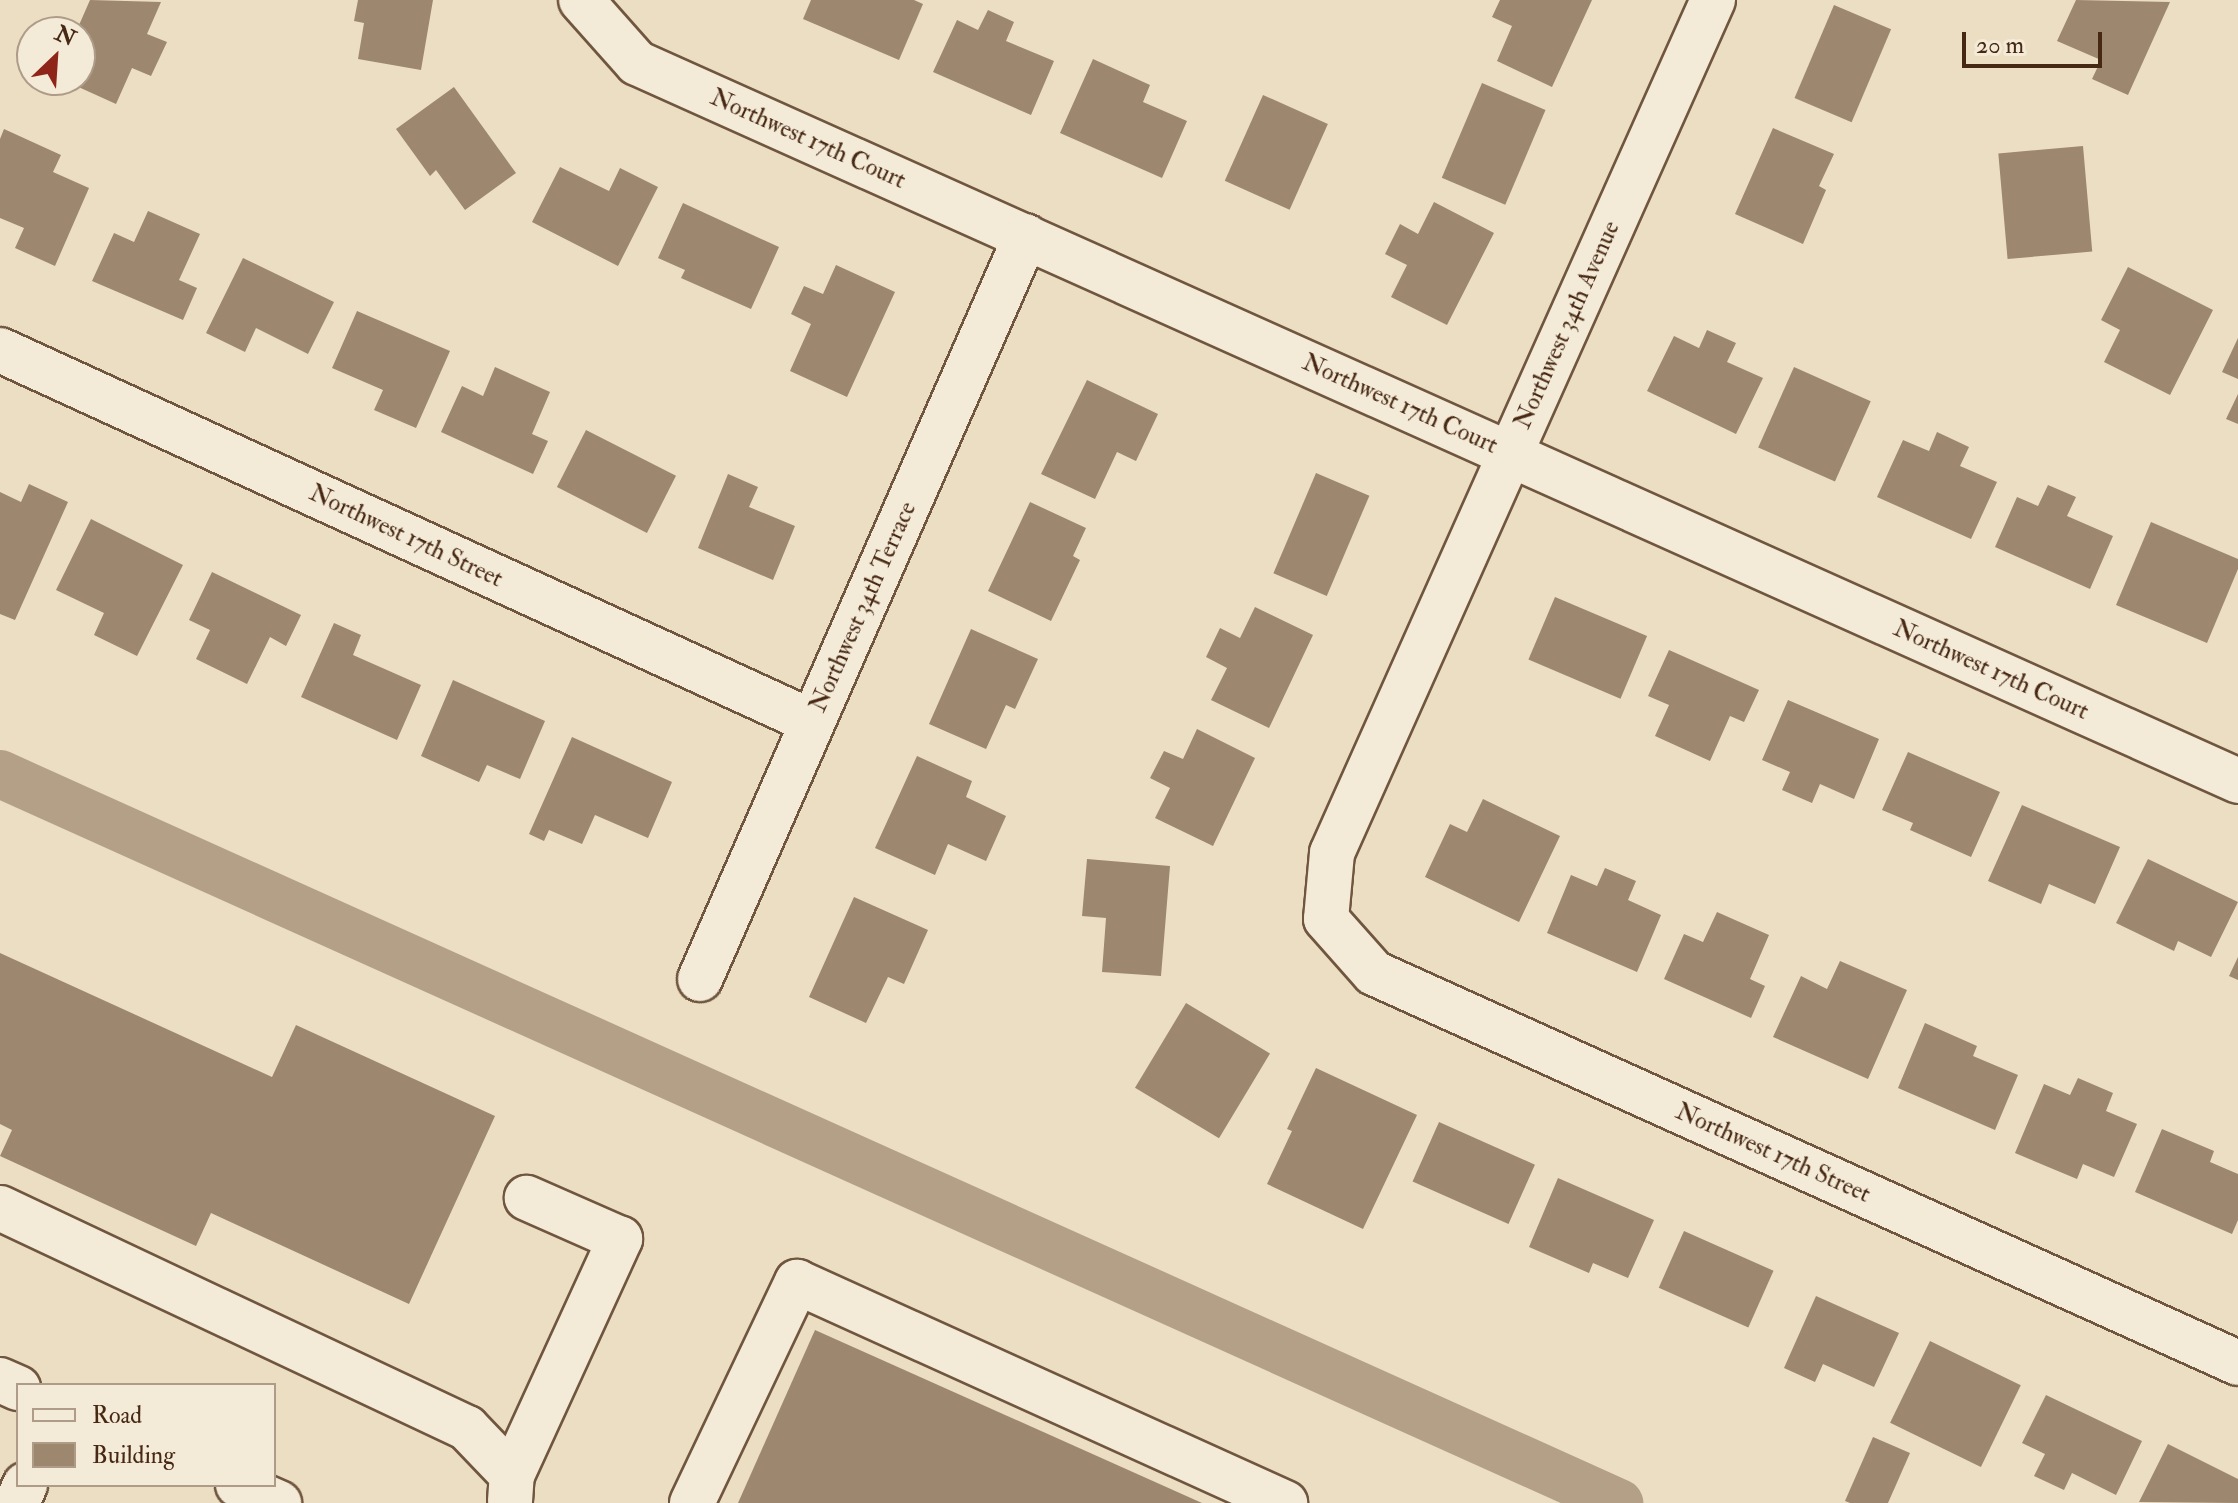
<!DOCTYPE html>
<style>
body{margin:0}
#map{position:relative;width:2238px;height:1503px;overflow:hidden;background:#ecdec2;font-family:"IM FELL Double Pica",serif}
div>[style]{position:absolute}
.canal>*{height:48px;margin:-24px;padding:0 24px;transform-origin:24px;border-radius:24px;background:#b4a086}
.building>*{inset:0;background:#9d876e;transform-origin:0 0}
.roads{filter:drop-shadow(2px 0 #70563f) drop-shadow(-2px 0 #70563f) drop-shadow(0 2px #70563f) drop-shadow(0 -2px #70563f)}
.minor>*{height:44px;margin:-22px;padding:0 22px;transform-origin:22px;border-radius:22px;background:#f3ead7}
span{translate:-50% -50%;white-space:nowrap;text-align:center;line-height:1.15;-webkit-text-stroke:8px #f3ead7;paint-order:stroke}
.street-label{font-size:24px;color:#472813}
.legend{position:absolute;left:16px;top:1383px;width:260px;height:104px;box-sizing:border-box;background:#f3ead7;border:2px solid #ae9c89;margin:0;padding:10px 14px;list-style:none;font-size:24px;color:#472813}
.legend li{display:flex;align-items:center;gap:16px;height:40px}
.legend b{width:40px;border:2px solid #ae9c89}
.north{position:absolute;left:16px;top:16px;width:80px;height:80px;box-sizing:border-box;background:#f3ead7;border:2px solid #ae9c89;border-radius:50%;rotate:25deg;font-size:22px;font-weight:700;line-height:32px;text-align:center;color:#472813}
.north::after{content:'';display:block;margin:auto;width:28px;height:36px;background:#8f2418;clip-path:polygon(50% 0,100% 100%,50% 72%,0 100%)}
.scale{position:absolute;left:1962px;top:32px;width:140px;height:36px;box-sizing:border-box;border:4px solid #472813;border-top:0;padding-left:10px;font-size:24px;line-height:28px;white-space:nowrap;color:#472813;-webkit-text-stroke:6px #f3ead7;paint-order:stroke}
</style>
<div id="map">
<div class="canal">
<div style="left:0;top:774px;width:1776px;rotate:24.24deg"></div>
</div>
<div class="building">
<div style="clip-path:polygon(90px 0,161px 2px,147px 34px,167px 42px,151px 76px,132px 68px,116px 104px,63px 80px,80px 80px,80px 32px,76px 32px)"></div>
<div style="clip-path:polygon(358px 0,433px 0,421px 70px,358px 59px,364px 23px,354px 21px)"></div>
<div style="clip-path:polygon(811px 0,914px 0,923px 4px,899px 60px,803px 19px)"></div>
<div style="clip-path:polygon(1500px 0,1592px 0,1552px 87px,1497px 61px,1512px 26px,1492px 17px)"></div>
<div style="clip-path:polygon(2076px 0,2170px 2px,2128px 95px,2092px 79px,2101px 60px,2057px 41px)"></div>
<div style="left:1834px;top:5px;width:62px;height:101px;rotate:23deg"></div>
<div style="clip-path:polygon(988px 10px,1014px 22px,1006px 41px,1054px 61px,1031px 115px,933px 72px,957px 20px,978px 30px)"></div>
<div style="clip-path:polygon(1093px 59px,1150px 85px,1143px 102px,1187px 121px,1162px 178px,1060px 133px)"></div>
<div style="left:1482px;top:83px;width:69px;height:103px;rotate:23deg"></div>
<div style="clip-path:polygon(454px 87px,516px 173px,465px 210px,436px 170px,430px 176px,396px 129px)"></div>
<div style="left:1263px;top:95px;width:71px;height:94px;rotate:24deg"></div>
<div style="clip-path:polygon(1773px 128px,1834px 154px,1819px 186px,1826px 190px,1803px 244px,1735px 214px)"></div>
<div style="clip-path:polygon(4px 129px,61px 155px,53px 172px,89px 188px,55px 266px,15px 248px,24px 228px,0 218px,0 139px)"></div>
<div style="left:2083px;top:146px;width:106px;height:85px;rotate:85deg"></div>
<div style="clip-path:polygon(560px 167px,609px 191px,620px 168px,658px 187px,618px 266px,532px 222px)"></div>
<div style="clip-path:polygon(1434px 202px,1494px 233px,1447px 325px,1391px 297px,1407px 265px,1385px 254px,1400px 224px,1418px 234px)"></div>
<div style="clip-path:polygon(683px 203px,779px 247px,751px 309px,681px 278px,685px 270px,658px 258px)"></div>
<div style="clip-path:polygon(148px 211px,200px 234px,179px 280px,197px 288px,183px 320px,92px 281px,114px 233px,134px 242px)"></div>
<div style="clip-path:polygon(243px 258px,334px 302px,308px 354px,256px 328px,245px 352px,206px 333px)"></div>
<div style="clip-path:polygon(836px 265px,895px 292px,847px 397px,790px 371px,811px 324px,791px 314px,804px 286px,823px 294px)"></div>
<div style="clip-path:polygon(2128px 267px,2213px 310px,2170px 395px,2104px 362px,2120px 330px,2101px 320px)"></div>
<div style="clip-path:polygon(357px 311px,450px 351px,416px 428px,374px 410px,383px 390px,332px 368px)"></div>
<div style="clip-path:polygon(1707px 330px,1736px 343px,1727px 362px,1763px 378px,1736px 434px,1647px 391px,1674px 336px,1699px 348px)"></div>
<div style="clip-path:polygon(2238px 338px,2238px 379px,2222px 372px)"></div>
<div style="clip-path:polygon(495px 367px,550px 392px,532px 434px,548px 441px,533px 474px,441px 432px,462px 386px,483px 396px)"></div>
<div style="left:1794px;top:367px;width:84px;height:88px;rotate:24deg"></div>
<div style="clip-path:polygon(1087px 380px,1158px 414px,1136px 461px,1117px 452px,1095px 499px,1041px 474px)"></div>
<div style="clip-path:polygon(2238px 394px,2238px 424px,2226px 419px)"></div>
<div style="left:586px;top:430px;width:101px;height:64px;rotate:27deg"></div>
<div style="clip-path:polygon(1937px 432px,1969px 447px,1960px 466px,1997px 482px,1971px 539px,1877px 497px,1903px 440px,1929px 451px)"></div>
<div style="left:1316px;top:473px;width:58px;height:109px;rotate:23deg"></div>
<div style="clip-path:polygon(728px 474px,758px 487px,749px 507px,795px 526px,773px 580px,698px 548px)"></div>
<div style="clip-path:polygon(29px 484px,68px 502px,15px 620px,0 614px,0 492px,21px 502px)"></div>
<div style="clip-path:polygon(2048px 485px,2076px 497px,2067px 516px,2113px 536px,2090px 589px,1995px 547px,2017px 497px,2038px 506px)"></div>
<div style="clip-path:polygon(1030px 502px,1086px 528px,1073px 556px,1080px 560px,1051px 621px,988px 591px)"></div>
<div style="clip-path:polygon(91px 519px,183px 565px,137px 656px,94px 635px,104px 613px,56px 590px)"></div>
<div style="clip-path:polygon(2151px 522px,2238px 559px,2238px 569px,2207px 643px,2116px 605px)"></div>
<div style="clip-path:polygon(212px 572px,301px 615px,286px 646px,270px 637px,247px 684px,196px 659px,210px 630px,189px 620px)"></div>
<div style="left:1555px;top:597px;width:100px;height:68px;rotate:23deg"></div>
<div style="clip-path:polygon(1255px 607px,1313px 635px,1269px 728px,1211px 700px,1227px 668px,1206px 657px,1220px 628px,1240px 638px)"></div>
<div style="clip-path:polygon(334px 623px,361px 635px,353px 655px,421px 685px,397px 740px,301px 697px)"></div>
<div style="clip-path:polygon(971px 629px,1038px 659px,1015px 709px,1006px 705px,986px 749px,929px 724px)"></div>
<div style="clip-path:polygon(1669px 650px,1759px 690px,1744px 722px,1730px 716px,1710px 761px,1655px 736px,1669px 705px,1648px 696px)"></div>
<div style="clip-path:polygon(453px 680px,545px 721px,520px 779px,487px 765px,479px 782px,421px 756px)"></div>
<div style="clip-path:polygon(1788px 700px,1879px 739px,1854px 799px,1820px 784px,1812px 803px,1782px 790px,1790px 772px,1762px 760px)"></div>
<div style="clip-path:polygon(1197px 729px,1255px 758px,1213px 846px,1155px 818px,1170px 788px,1150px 778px,1164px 751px,1183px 759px)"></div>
<div style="clip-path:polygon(572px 737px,672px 782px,648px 838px,595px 815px,582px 844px,549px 830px,544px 841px,529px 834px)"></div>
<div style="clip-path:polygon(1908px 752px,2000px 792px,1971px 857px,1910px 830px,1913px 823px,1882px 810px)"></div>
<div style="clip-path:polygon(917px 756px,972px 781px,966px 797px,1006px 816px,986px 861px,948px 844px,935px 875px,875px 848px)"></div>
<div style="clip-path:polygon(1483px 799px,1560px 836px,1519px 922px,1425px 877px,1450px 824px,1467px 832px)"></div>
<div style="clip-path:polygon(2022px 805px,2120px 847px,2095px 904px,2049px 884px,2041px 904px,1988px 881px)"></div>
<div style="clip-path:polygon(1087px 859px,1170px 866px,1161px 976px,1102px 972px,1106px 918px,1082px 916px)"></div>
<div style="clip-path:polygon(2148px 859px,2238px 902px,2211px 957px,2178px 941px,2174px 951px,2116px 923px)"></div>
<div style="clip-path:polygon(1605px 868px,1636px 881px,1628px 900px,1661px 915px,1637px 972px,1547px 933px,1571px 875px,1597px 886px)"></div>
<div style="clip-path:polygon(854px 897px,928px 930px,904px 984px,888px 977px,866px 1023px,809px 997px)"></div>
<div style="clip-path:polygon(1717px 912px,1769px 935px,1750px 979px,1765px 986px,1751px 1018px,1664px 979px,1684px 934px,1703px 942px)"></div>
<div style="clip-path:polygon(0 953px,272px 1077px,296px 1025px,495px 1116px,409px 1304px,211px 1213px,196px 1246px,0 1156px,12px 1130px,0 1124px)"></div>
<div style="clip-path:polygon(2238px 957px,2238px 980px,2229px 976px)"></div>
<div style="clip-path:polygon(1840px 961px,1907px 990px,1868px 1079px,1773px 1037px,1801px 976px,1827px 989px)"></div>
<div style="left:1186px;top:1003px;width:98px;height:99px;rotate:31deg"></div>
<div style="clip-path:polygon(1925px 1023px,1977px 1046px,1973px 1056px,2018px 1075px,1995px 1130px,1898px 1088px)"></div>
<div style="clip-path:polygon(1316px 1068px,1417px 1115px,1363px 1229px,1267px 1184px,1292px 1131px,1287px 1129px)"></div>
<div style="clip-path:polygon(2078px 1078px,2113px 1093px,2106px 1111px,2137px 1124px,2114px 1177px,2083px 1164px,2077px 1179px,2015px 1153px,2044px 1084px,2070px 1095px)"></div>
<div style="left:1439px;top:1122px;width:105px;height:65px;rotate:24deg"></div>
<div style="clip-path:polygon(2162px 1129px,2214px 1151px,2210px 1162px,2238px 1174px,2238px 1220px,2232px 1234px,2135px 1192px)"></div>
<div style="clip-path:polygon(1558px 1178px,1654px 1220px,1628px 1278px,1593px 1263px,1589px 1273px,1529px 1247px)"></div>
<div style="left:1684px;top:1231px;width:98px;height:62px;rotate:24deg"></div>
<div style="clip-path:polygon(1816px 1296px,1899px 1333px,1874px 1387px,1823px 1364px,1815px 1382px,1784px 1368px)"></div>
<div style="clip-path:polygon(815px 1330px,1202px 1503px,738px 1503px)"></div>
<div style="left:1930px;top:1341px;width:101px;height:91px;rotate:26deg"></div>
<div style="clip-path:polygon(2046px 1395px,2142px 1441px,2116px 1495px,2072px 1473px,2064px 1490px,2034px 1476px,2045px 1454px,2022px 1443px)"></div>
<div style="clip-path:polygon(1873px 1437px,1910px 1453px,1888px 1503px,1850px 1503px,1845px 1501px)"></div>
<div style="clip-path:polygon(2168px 1444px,2238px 1479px,2238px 1503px,2139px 1502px)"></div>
</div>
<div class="roads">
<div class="minor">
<div style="left:581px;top:0;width:84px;rotate:48.4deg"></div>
<div style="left:637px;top:63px;width:1755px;rotate:24.15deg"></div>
<div style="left:1713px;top:0;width:934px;rotate:114.07deg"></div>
<div style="left:1332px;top:853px;width:66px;rotate:95.2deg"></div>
<div style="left:1326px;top:919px;width:72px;rotate:48.4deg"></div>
<div style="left:1374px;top:973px;width:948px;rotate:24.29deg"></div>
<div style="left:0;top:350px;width:893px;rotate:24.61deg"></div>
<div style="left:700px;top:979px;width:811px;rotate:-66.31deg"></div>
<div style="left:0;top:1208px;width:516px;rotate:25.22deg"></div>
<div style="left:467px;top:1428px;width:65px;rotate:46.2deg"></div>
<div style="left:0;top:1380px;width:20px;rotate:24deg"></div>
<div style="left:238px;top:1485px;width:45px;rotate:23.7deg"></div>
<div style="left:510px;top:1501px;width:26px;rotate:-86deg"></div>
<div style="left:512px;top:1475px;width:260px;rotate:-65.4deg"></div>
<div style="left:620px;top:1239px;width:102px;rotate:-156.2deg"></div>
<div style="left:17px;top:1503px;width:20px;rotate:-66deg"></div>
<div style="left:692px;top:1503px;width:245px;rotate:-64.6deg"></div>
<div style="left:797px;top:1282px;width:536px;rotate:24.36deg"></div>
</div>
</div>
<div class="street-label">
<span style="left:808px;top:139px;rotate:24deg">Northwest 17th Court</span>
<span style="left:1567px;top:325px;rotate:-66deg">Northwest 34th Avenue</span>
<span style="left:1400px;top:404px;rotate:24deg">Northwest 17th Court</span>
<span style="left:406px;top:536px;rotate:25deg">Northwest 17th Street</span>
<span style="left:863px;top:607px;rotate:-66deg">Northwest 34th Terrace</span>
<span style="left:1991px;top:670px;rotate:24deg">Northwest 17th Court</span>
<span style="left:1773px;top:1153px;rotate:24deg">Northwest 17th Street</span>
</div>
<ul class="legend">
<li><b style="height:10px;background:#f3ead7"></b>Road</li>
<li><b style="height:22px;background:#9d876e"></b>Building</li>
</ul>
<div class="north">N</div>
<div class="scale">20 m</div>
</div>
